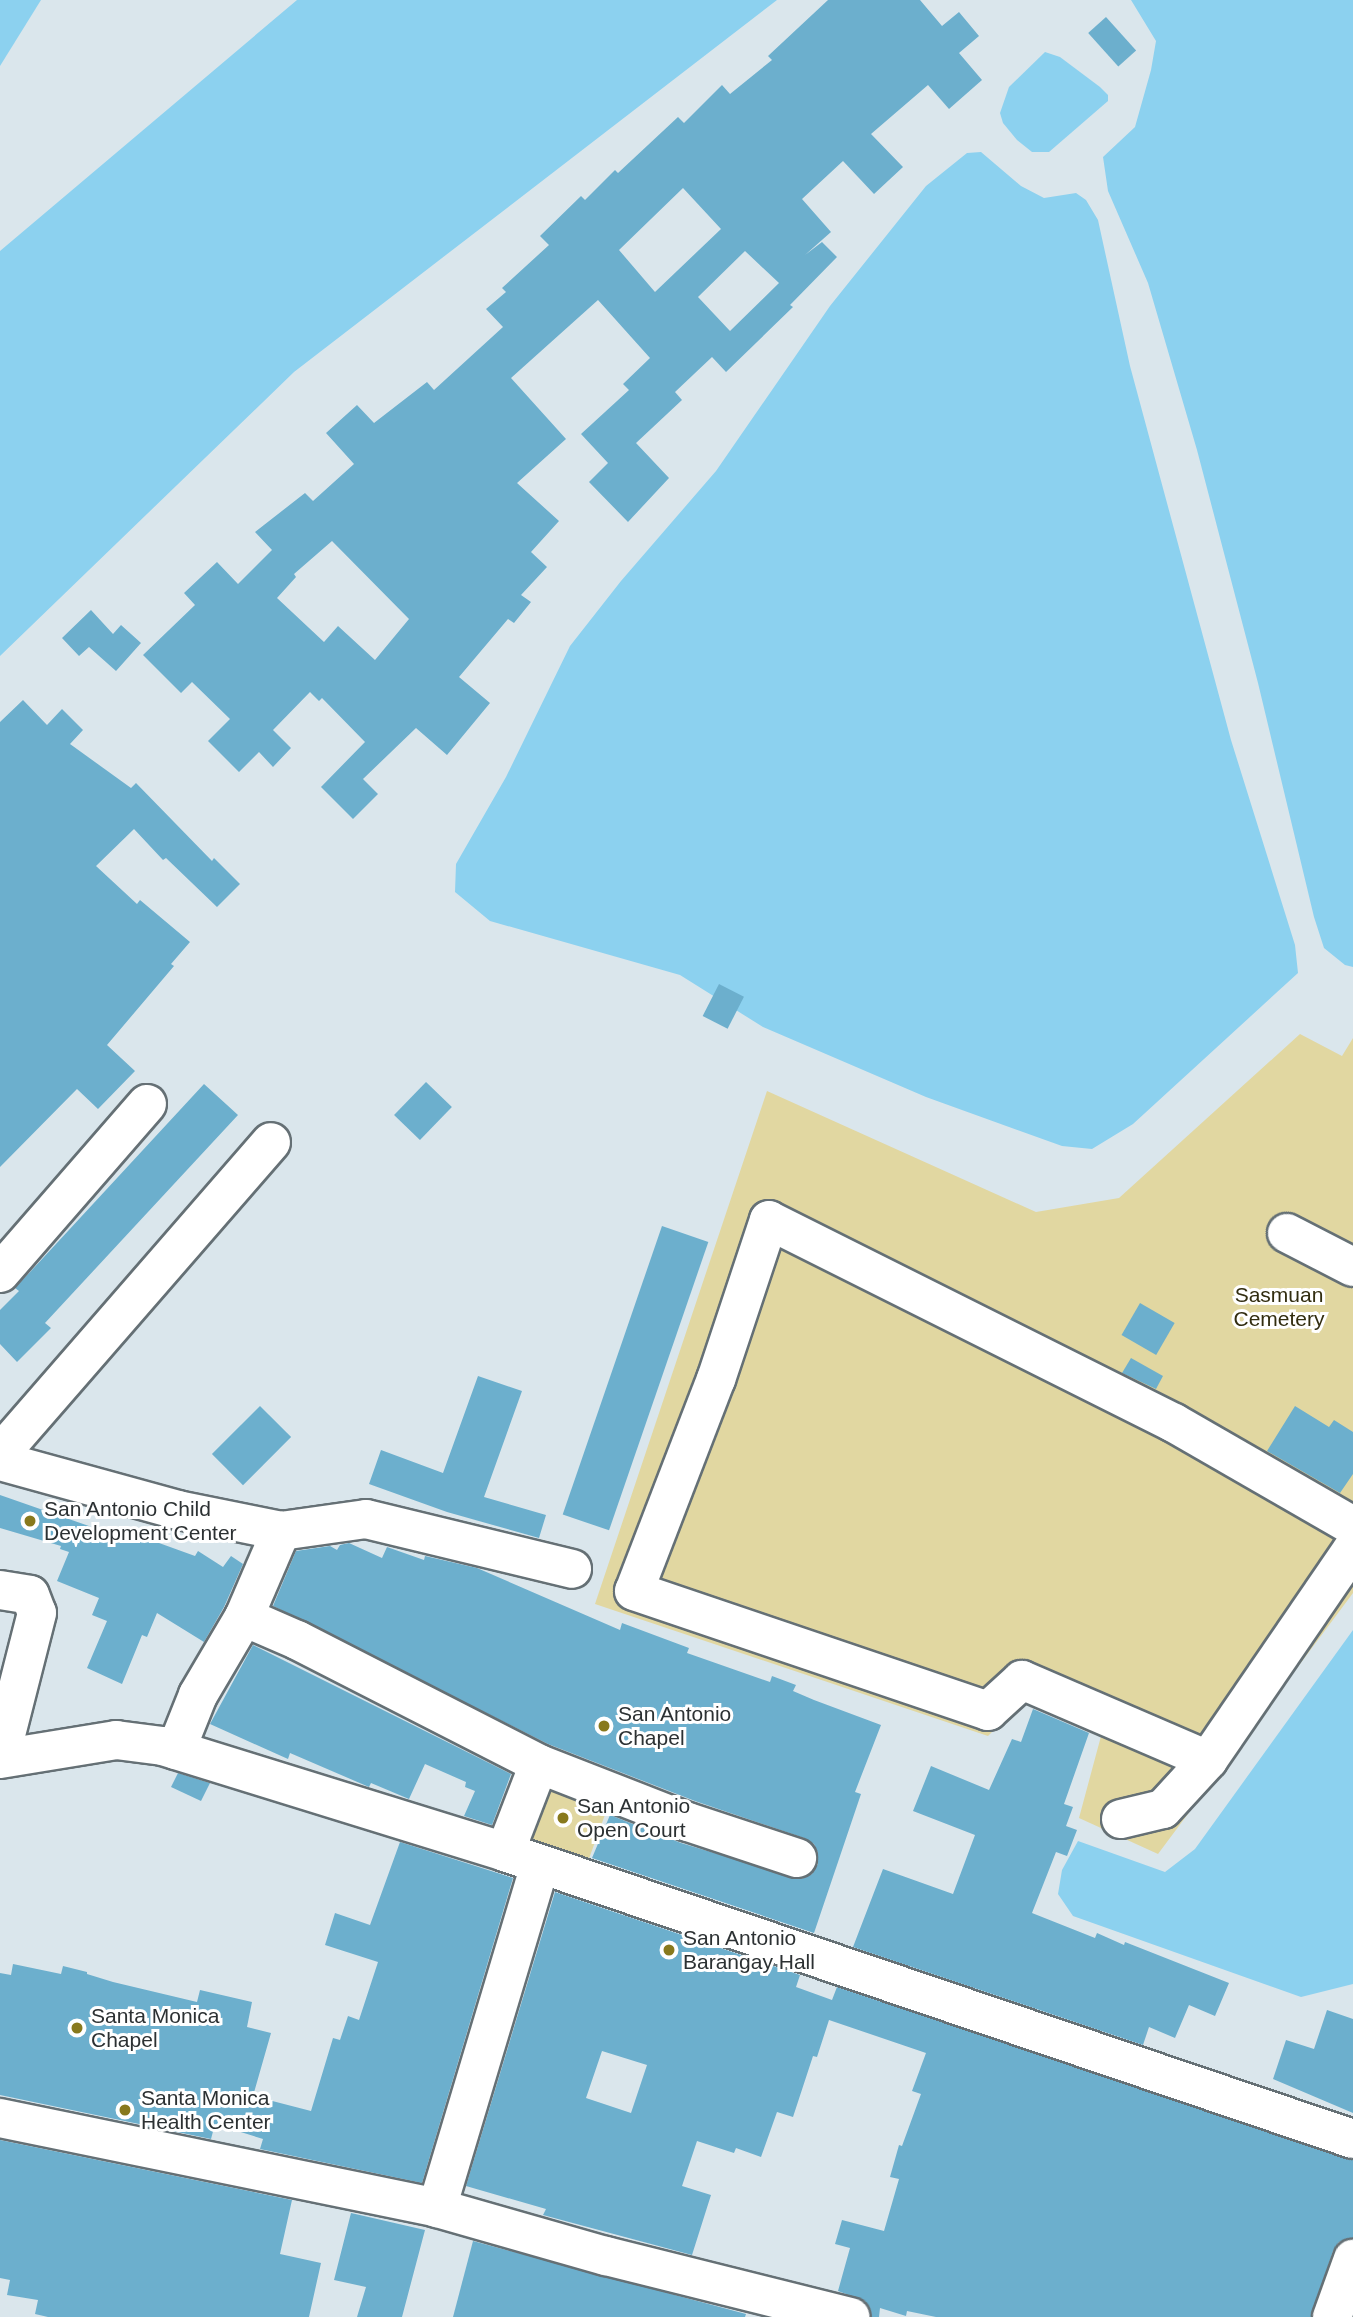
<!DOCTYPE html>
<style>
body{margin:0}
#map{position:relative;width:1353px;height:2317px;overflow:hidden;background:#dae6ec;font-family:Helvetica,sans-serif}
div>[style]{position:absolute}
.green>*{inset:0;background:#e1d7a1;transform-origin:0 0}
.water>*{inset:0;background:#8cd1ef}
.building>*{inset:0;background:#6cafcd;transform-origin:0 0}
.roads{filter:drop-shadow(2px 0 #657075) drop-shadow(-2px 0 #657075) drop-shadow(0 2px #657075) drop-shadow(0 -2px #657075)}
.minor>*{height:38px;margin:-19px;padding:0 19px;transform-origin:19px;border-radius:19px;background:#fff}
.dots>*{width:19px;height:19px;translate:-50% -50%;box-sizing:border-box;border:4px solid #fff;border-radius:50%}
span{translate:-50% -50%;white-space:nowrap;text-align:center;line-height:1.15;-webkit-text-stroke:6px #fff;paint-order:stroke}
.park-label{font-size:21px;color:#322d10}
.poi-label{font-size:21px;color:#2c3133}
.left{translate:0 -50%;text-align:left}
</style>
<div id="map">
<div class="green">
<div style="clip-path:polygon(1300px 1034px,1342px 1056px,1353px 1038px,1353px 1593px,1158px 1854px,1079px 1818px,1104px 1725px,1024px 1700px,988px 1736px,595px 1604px,767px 1091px,1036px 1212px,1119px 1198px)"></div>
<div style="left:540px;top:1774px;width:75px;height:67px;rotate:20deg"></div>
</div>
<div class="water">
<div style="clip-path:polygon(0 0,41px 0,0 66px)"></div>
<div style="clip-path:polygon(297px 0,777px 0,294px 372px,0 656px,0 251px)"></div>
<div style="clip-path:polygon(1131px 0,1353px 0,1353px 967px,1345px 965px,1324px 948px,1314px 917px,1258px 683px,1197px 450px,1148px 283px,1108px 191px,1103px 157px,1135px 127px,1151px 70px,1156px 41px)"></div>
<div style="clip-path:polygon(1045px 52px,1060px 57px,1100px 87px,1108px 95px,1108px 101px,1049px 152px,1032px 152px,1017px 140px,1003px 123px,1000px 113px,1009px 87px)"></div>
<div style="clip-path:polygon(981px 152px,1021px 186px,1044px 198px,1076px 193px,1086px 200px,1098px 220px,1130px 366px,1231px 740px,1295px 945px,1298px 973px,1133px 1124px,1092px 1149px,1062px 1146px,926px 1097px,763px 1027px,680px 975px,490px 921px,455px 892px,456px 864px,506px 777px,570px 646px,621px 581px,716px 471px,830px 306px,926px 186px,967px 153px)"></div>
<div style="clip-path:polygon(1353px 1630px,1353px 1984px,1301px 1997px,1073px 1916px,1058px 1894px,1062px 1870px,1078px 1841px,1165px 1872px,1195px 1849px)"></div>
</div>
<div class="building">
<div style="clip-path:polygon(evenodd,828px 0,920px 0,942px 26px,959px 12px,979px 36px,959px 53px,982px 80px,949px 109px,928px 85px,871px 134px,903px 167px,874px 194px,843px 161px,802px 199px,831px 232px,805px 255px,822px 242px,837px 257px,790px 305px,793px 307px,726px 372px,712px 357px,675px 392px,682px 400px,636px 443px,669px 478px,628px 522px,589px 482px,608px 463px,581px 434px,629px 390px,623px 384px,650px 358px,598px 300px,511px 378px,566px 439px,517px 483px,559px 521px,531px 552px,547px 567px,521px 595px,531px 602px,514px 623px,508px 619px,459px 677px,490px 703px,447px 755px,416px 728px,363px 779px,378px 794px,353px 819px,321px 787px,365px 742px,322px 698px,319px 701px,310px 692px,273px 730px,291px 748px,273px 767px,259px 752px,239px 772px,208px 741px,230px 719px,192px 682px,181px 693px,143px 655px,195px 605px,184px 593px,217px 562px,238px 584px,272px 550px,255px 532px,305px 493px,313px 501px,354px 464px,326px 433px,357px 405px,374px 423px,427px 382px,434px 390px,503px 327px,486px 309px,506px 292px,502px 288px,549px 245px,540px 236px,581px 196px,585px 200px,615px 170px,618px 173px,678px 117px,684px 123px,722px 85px,730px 94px,772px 60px,768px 56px,828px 0,683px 188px,721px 229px,655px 292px,619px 250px,683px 188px,828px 0,745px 251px,779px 283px,730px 331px,698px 297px,745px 251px,828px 0,332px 541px,409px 619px,375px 660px,338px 626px,324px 642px,277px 598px,296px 577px,294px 574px,332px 541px)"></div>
<div style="left:1106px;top:17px;width:45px;height:24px;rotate:48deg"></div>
<div style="clip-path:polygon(91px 610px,113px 634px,121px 625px,141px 643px,116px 671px,89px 647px,79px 656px,62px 638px)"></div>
<div style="clip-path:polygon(23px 700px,47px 725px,62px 709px,83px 730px,70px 744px,131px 788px,136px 783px,212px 861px,214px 858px,240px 884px,217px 907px,166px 858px,163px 860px,134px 829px,96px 866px,137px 904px,140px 900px,190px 942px,171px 964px,174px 966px,107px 1045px,135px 1071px,98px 1109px,77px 1089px,0 1167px,0 722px)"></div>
<div style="left:719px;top:984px;width:28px;height:36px;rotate:27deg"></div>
<div style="left:426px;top:1082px;width:36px;height:46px;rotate:44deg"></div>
<div style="clip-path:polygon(204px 1084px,238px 1115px,45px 1323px,51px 1328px,17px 1362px,0 1344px,0 1310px,19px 1291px,15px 1288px,31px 1271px)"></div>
<div style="left:662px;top:1226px;width:49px;height:305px;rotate:19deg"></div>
<div style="left:1140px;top:1303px;width:40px;height:37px;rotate:30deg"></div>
<div style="clip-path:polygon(1131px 1358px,1163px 1376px,1156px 1389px,1122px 1373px)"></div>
<div style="clip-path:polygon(478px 1376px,522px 1391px,484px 1497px,546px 1515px,539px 1538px,447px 1512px,369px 1484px,381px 1450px,443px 1473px)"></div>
<div style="left:260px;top:1406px;width:44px;height:68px;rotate:45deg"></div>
<div style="clip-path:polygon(1295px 1406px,1329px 1427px,1334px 1420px,1353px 1432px,1353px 1474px,1340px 1493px,1267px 1451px)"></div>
<div style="clip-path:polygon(0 1495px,109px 1533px,112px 1526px,195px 1556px,198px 1551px,223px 1567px,231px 1556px,243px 1564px,224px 1607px,204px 1642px,157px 1613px,147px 1637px,142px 1635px,122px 1684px,87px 1668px,107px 1621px,92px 1615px,99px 1598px,57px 1581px,69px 1552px,60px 1549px,61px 1546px,0 1528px)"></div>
<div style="clip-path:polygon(349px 1543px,382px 1558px,387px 1547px,424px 1560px,425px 1556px,477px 1568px,620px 1630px,622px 1623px,689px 1648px,687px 1653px,770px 1682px,772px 1676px,796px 1685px,793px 1691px,814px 1700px,881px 1725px,855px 1792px,861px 1794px,814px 1933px,592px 1858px,610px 1815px,681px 1843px,801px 1879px,812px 1874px,818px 1864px,818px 1853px,814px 1844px,804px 1838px,695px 1801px,548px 1744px,273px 1606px,296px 1551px,330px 1546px,337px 1550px,340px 1545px)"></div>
<div style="clip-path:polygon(253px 1645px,511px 1774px,492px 1825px,464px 1816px,475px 1791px,465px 1787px,466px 1782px,425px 1764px,409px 1799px,371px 1783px,369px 1787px,290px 1753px,288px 1759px,210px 1724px)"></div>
<div style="clip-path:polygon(1033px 1709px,1089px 1733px,1064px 1804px,1073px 1807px,1066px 1826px,1077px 1830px,1067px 1856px,1056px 1852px,1032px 1913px,1095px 1938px,1097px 1933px,1124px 1945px,1125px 1942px,1229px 1983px,1215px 2016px,1189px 2005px,1175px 2038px,1149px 2027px,1143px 2045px,853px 1947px,883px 1869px,953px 1894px,975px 1835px,913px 1811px,931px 1766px,989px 1790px,1012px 1739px,1021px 1742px)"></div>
<div style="clip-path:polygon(178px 1773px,210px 1783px,201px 1801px,171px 1787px)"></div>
<div style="clip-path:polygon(400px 1842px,513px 1878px,422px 2183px,260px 2149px,263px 2139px,215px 2124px,211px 2139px,0 2095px,0 1973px,11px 1975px,13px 1964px,61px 1974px,63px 1966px,87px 1972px,87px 1974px,113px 1982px,197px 2002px,200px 1990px,252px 2002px,247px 2027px,271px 2033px,253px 2096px,311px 2111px,333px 2038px,340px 2040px,348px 2016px,359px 2020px,378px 1962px,325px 1945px,335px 1913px,370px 1925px)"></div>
<div style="clip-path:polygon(evenodd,555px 1892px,800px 1975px,796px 1987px,832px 2000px,837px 1987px,1353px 2160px,1353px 2238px,1339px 2242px,1333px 2251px,1311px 2317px,936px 2317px,907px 2311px,906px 2316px,880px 2308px,879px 2317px,871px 2317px,865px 2301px,838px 2291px,850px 2248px,835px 2244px,842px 2220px,884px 2231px,899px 2179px,890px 2177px,899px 2145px,902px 2146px,921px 2094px,912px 2091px,926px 2053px,829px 2020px,817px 2057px,813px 2056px,793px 2117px,777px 2112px,761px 2157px,736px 2148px,734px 2153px,697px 2141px,682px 2186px,711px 2195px,692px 2255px,543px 2215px,546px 2209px,466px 2186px,555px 1892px,602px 2051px,647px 2065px,631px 2113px,586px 2098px,602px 2051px)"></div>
<div style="clip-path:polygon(1327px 2010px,1353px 2019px,1353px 2113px,1273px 2079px,1286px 2040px,1314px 2049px)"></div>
<div style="clip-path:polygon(0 2140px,292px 2200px,280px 2254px,321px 2263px,309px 2317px,48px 2317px,35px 2314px,38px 2300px,7px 2295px,10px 2280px,0 2278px)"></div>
<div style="clip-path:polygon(351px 2213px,425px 2230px,402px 2317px,357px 2317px,366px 2287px,334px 2280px)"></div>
<div style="clip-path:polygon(473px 2241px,746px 2314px,745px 2317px,453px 2317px)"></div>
</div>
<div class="roads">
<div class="minor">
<div style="left:1287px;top:1233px;width:74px;rotate:27.3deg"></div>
<div style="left:0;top:1273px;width:224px;rotate:-49deg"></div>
<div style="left:0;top:1454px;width:413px;rotate:-49deg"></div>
<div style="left:0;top:1461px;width:185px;rotate:15.4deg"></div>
<div style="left:178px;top:1510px;width:105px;rotate:11.5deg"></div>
<div style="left:281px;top:1531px;width:86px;rotate:-8deg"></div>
<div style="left:366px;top:1519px;width:212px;rotate:13.6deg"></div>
<div style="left:1353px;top:1526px;width:207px;rotate:-150.1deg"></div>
<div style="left:1174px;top:1423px;width:453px;rotate:-153.4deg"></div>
<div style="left:769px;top:1220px;width:168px;rotate:108.4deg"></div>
<div style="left:716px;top:1379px;width:227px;rotate:111.1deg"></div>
<div style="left:634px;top:1591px;width:374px;rotate:18.7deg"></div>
<div style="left:988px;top:1711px;width:46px;rotate:-42.4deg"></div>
<div style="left:1022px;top:1680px;width:202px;rotate:23.3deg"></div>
<div style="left:1208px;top:1760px;width:257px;rotate:-55.6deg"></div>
<div style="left:0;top:1590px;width:30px;rotate:9deg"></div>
<div style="left:30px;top:1595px;width:19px;rotate:69deg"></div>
<div style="left:37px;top:1613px;width:150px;rotate:104.3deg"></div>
<div style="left:244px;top:1617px;width:58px;rotate:23.5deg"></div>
<div style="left:297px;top:1640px;width:272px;rotate:27.1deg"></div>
<div style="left:539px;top:1764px;width:160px;rotate:21.3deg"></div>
<div style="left:688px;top:1822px;width:115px;rotate:18.3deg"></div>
<div style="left:176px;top:1750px;width:59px;rotate:-68.2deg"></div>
<div style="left:198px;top:1695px;width:91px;rotate:-59.5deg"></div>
<div style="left:244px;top:1617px;width:94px;rotate:-66.7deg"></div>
<div style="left:0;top:1759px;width:118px;rotate:-9.3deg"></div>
<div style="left:116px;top:1740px;width:47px;rotate:7.3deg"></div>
<div style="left:163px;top:1746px;width:358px;rotate:17.2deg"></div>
<div style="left:505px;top:1852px;width:895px;rotate:18.7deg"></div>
<div style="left:1121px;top:1819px;width:43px;rotate:-13.4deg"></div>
<div style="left:1163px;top:1809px;width:67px;rotate:-47.4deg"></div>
<div style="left:505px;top:1852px;width:94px;rotate:-68.9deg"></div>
<div style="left:0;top:2118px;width:446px;rotate:11.6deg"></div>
<div style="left:437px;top:2208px;width:176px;rotate:15.9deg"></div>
<div style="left:606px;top:2256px;width:252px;rotate:14deg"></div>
<div style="left:437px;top:2208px;width:358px;rotate:-73.3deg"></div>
<div style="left:1332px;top:2317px;width:62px;rotate:-70.1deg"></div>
</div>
</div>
<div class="dots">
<div style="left:30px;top:1521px;background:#88791d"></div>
<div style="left:604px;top:1726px;background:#88791d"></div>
<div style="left:563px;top:1818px;background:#88791d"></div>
<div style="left:669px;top:1950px;background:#88791d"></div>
<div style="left:77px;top:2028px;background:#88791d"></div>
<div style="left:125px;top:2110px;background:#88791d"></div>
</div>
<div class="park-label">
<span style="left:1279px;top:1307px">Sasmuan<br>Cemetery</span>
</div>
<div class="poi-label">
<span class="left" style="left:44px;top:1521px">San Antonio Child<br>Development Center</span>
<span class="left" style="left:618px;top:1726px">San Antonio<br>Chapel</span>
<span class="left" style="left:577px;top:1818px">San Antonio<br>Open Court</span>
<span class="left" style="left:683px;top:1950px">San Antonio<br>Barangay Hall</span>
<span class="left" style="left:91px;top:2028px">Santa Monica<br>Chapel</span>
<span class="left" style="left:141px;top:2110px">Santa Monica<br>Health Center</span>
</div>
</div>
